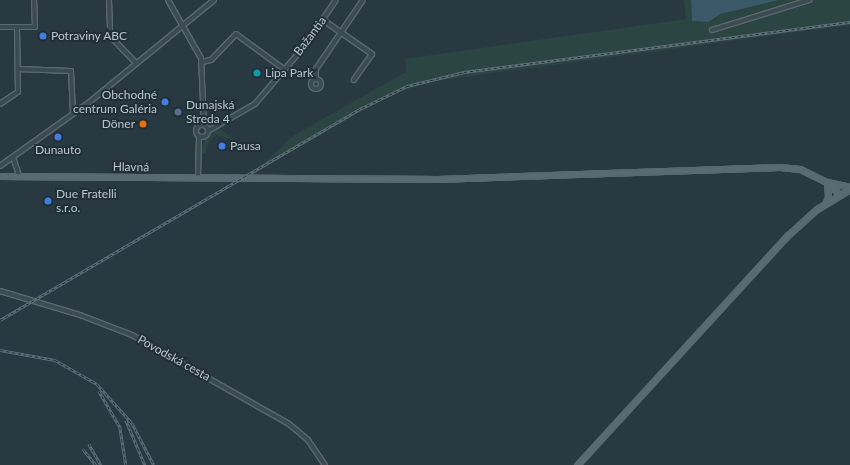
<!DOCTYPE html>
<meta charset="utf-8">
<style>
body{margin:0}
#map{position:relative;width:850px;height:465px;overflow:hidden;background:#283942;font-family:Lato,sans-serif}
div>[style]{position:absolute}
.green>*{inset:0;background:#2b4542}
.water>*{inset:0;background:#3c5969}
.roads{filter:drop-shadow(1px 0 #5a686f) drop-shadow(-1px 0 #5a686f) drop-shadow(0 1px #5a686f) drop-shadow(0 -1px #5a686f)}
.minor>*{height:4px;margin:-2px;padding:0 2px;transform-origin:2px;border-radius:2px;background:#3c4a52}
.minor>.ring{margin:-2px;padding:0;box-sizing:content-box;background:none;border:4px solid #3c4a52;border-radius:50%}
.major>*{height:5px;margin:-2.5px;padding:0 2.5px;transform-origin:2.5px;border-radius:2.5px;background:#5a6a72}
.rail>*{height:2.5px;margin-top:-1.25px;transform-origin:0;background:repeating-linear-gradient(90deg,#212f38 0 3px,#5e6f79 0 6px);box-sizing:border-box;border-block:1px solid #5e6f79}
.dots>*{width:11px;height:11px;translate:-50% -50%;box-sizing:border-box;border:2px solid #212f38;border-radius:50%}
span{translate:-50% -50%;white-space:nowrap;text-align:center;line-height:1.15;-webkit-text-stroke:4px #212f38;paint-order:stroke}
.poi-label{font-size:12px;color:#b9c5cc}
.left{translate:0 -50%;text-align:left}
.right{translate:-100% -50%;text-align:right}
.street-label{font-size:12px;color:#b9c5cc}
</style>
<div id="map">
<div class="green">
<div style="clip-path:polygon(684px 0,691px 0,692px 21px,708px 22px,721px 14px,779px 0,850px 0,850px 25px,434px 81px,402px 91px,360px 112px,251px 175px,294px 135px,406px 72px,405px 59px,686px 19px)"></div>
<div style="clip-path:polygon(219px 128px,235px 140px,216px 135px,208px 142px,206px 153px,201px 154px,205px 138px)"></div>
</div>
<div class="water">
<div style="clip-path:polygon(691px 0,779px 0,721px 14px,708px 22px,692px 21px)"></div>
</div>
<div class="roads">
<div class="minor">
<div style="left:109px;top:0;width:36px;rotate:88deg"></div>
<div style="left:110px;top:36px;width:37px;rotate:46deg"></div>
<div style="left:168px;top:0;width:67px;rotate:60.4deg"></div>
<div style="left:201px;top:58px;width:67px;rotate:87.4deg"></div>
<div style="left:323px;top:20px;width:60px;rotate:34.8deg"></div>
<div style="left:372px;top:54px;width:32px;rotate:125deg"></div>
<div style="left:0;top:27px;width:35px"></div>
<div style="left:35px;top:27px;width:27px;rotate:-92deg"></div>
<div style="left:712px;top:30px;width:102px;rotate:-17.2deg"></div>
<div style="left:202px;top:62px;width:9px;rotate:-13deg"></div>
<div style="left:211px;top:60px;width:36px;rotate:-46deg"></div>
<div style="left:236px;top:34px;width:59px;rotate:36.1deg"></div>
<div style="left:18px;top:69px;width:53px;rotate:2.2deg"></div>
<div style="left:71px;top:71px;width:42px;rotate:87.3deg"></div>
<div class="ring" style="left:311px;top:79px;width:6px;height:6px"></div>
<div style="left:316px;top:79px;width:10px;rotate:-90deg"></div>
<div style="left:316px;top:69px;width:83px;rotate:-55.7deg"></div>
<div style="left:0;top:104px;width:22px;rotate:-34deg"></div>
<div style="left:18px;top:92px;width:65px;rotate:-90.9deg"></div>
<div class="ring" style="left:196px;top:125px;width:8px;height:8px"></div>
<div style="left:208px;top:131px;width:54px;rotate:-29.9deg"></div>
<div style="left:255px;top:104px;width:74px;rotate:-49.4deg"></div>
<div style="left:303px;top:48px;width:58px;rotate:-55.5deg"></div>
<div style="left:13px;top:157px;width:19px;rotate:72deg"></div>
<div style="left:0;top:166px;width:107px;rotate:-35.5deg"></div>
<div style="left:87px;top:104px;width:164px;rotate:-39.3deg"></div>
<div style="left:198px;top:177px;width:41px;rotate:-88.6deg"></div>
<div style="left:0;top:291px;width:84px;rotate:16.7deg"></div>
<div style="left:80px;top:315px;width:56px;rotate:21deg"></div>
<div style="left:132px;top:335px;width:180px;rotate:29.5deg"></div>
<div style="left:289px;top:424px;width:25px;rotate:40deg"></div>
<div style="left:308px;top:440px;width:30px;rotate:56deg"></div>
</div>
<div class="major">
<div style="left:0;top:176px;width:438px;rotate:0.4deg"></div>
<div style="left:438px;top:179px;width:342px;rotate:-2deg"></div>
<div style="left:780px;top:167px;width:20px;rotate:6deg"></div>
<div style="left:800px;top:169px;width:30px;rotate:26deg"></div>
<div style="left:827px;top:182px;width:24px;rotate:12deg"></div>
<div style="left:828px;top:183px;width:17px;rotate:45deg"></div>
<div style="left:825px;top:204px;width:8px;rotate:-67deg"></div>
<div style="left:828px;top:197px;width:15px;rotate:-94deg"></div>
<div style="left:577px;top:465px;width:312px;rotate:-47.5deg"></div>
<div style="left:788px;top:235px;width:39px;rotate:-42deg"></div>
<div style="left:817px;top:209px;width:39px;rotate:-31deg"></div>
</div>
</div>
<div class="rail">
<div style="left:0;top:320px;width:420px;rotate:-30.4deg"></div>
<div style="left:362px;top:108px;width:50px;rotate:-26.1deg"></div>
<div style="left:407px;top:86px;width:59px;rotate:-13.8deg"></div>
<div style="left:464px;top:72px;width:389px;rotate:-7.4deg"></div>
<div style="left:0;top:350px;width:56px;rotate:10.3deg"></div>
<div style="left:55px;top:360px;width:48px;rotate:29.7deg"></div>
<div style="left:97px;top:384px;width:52px;rotate:48.1deg"></div>
<div style="left:132px;top:423px;width:47px;rotate:62.4deg"></div>
<div style="left:99px;top:391px;width:42px;rotate:59.7deg"></div>
<div style="left:120px;top:427px;width:38px;rotate:81deg"></div>
<div style="left:126px;top:420px;width:49px;rotate:67.1deg"></div>
<div style="left:89px;top:444px;width:24px;rotate:60deg"></div>
<div style="left:83px;top:449px;width:21px;rotate:51deg"></div>
</div>
<div class="dots">
<div style="left:43px;top:36px;background:#3f7fe0"></div>
<div style="left:257px;top:73px;background:#0f9aa8"></div>
<div style="left:165px;top:102px;background:#3f7fe0"></div>
<div style="left:178px;top:112px;background:#5c6f8a"></div>
<div style="left:143px;top:124px;background:#e8710a"></div>
<div style="left:58px;top:137px;background:#3f7fe0"></div>
<div style="left:222px;top:146px;background:#3f7fe0"></div>
<div style="left:48px;top:201px;background:#3f7fe0"></div>
</div>
<div class="poi-label">
<span class="left" style="left:51px;top:36px">Potraviny ABC</span>
<span class="left" style="left:265px;top:73px">Lipa Park</span>
<span class="right" style="left:157px;top:102px">Obchodné<br>centrum Galéria</span>
<span class="left" style="left:186px;top:112px">Dunajská<br>Streda 4</span>
<span class="right" style="left:135px;top:124px">Döner</span>
<span class="left" style="left:230px;top:146px">Pausa</span>
<span style="left:58px;top:150px">Dunauto</span>
<span class="left" style="left:56px;top:201px">Due Fratelli<br>s.r.o.</span>
</div>
<div class="street-label">
<span style="left:310px;top:36px;rotate:-53deg">Bažantia</span>
<span style="left:131px;top:167px;rotate:1deg">Hlavná</span>
<span style="left:174px;top:358px;rotate:29deg">Povodská cesta</span>
</div>
</div>
